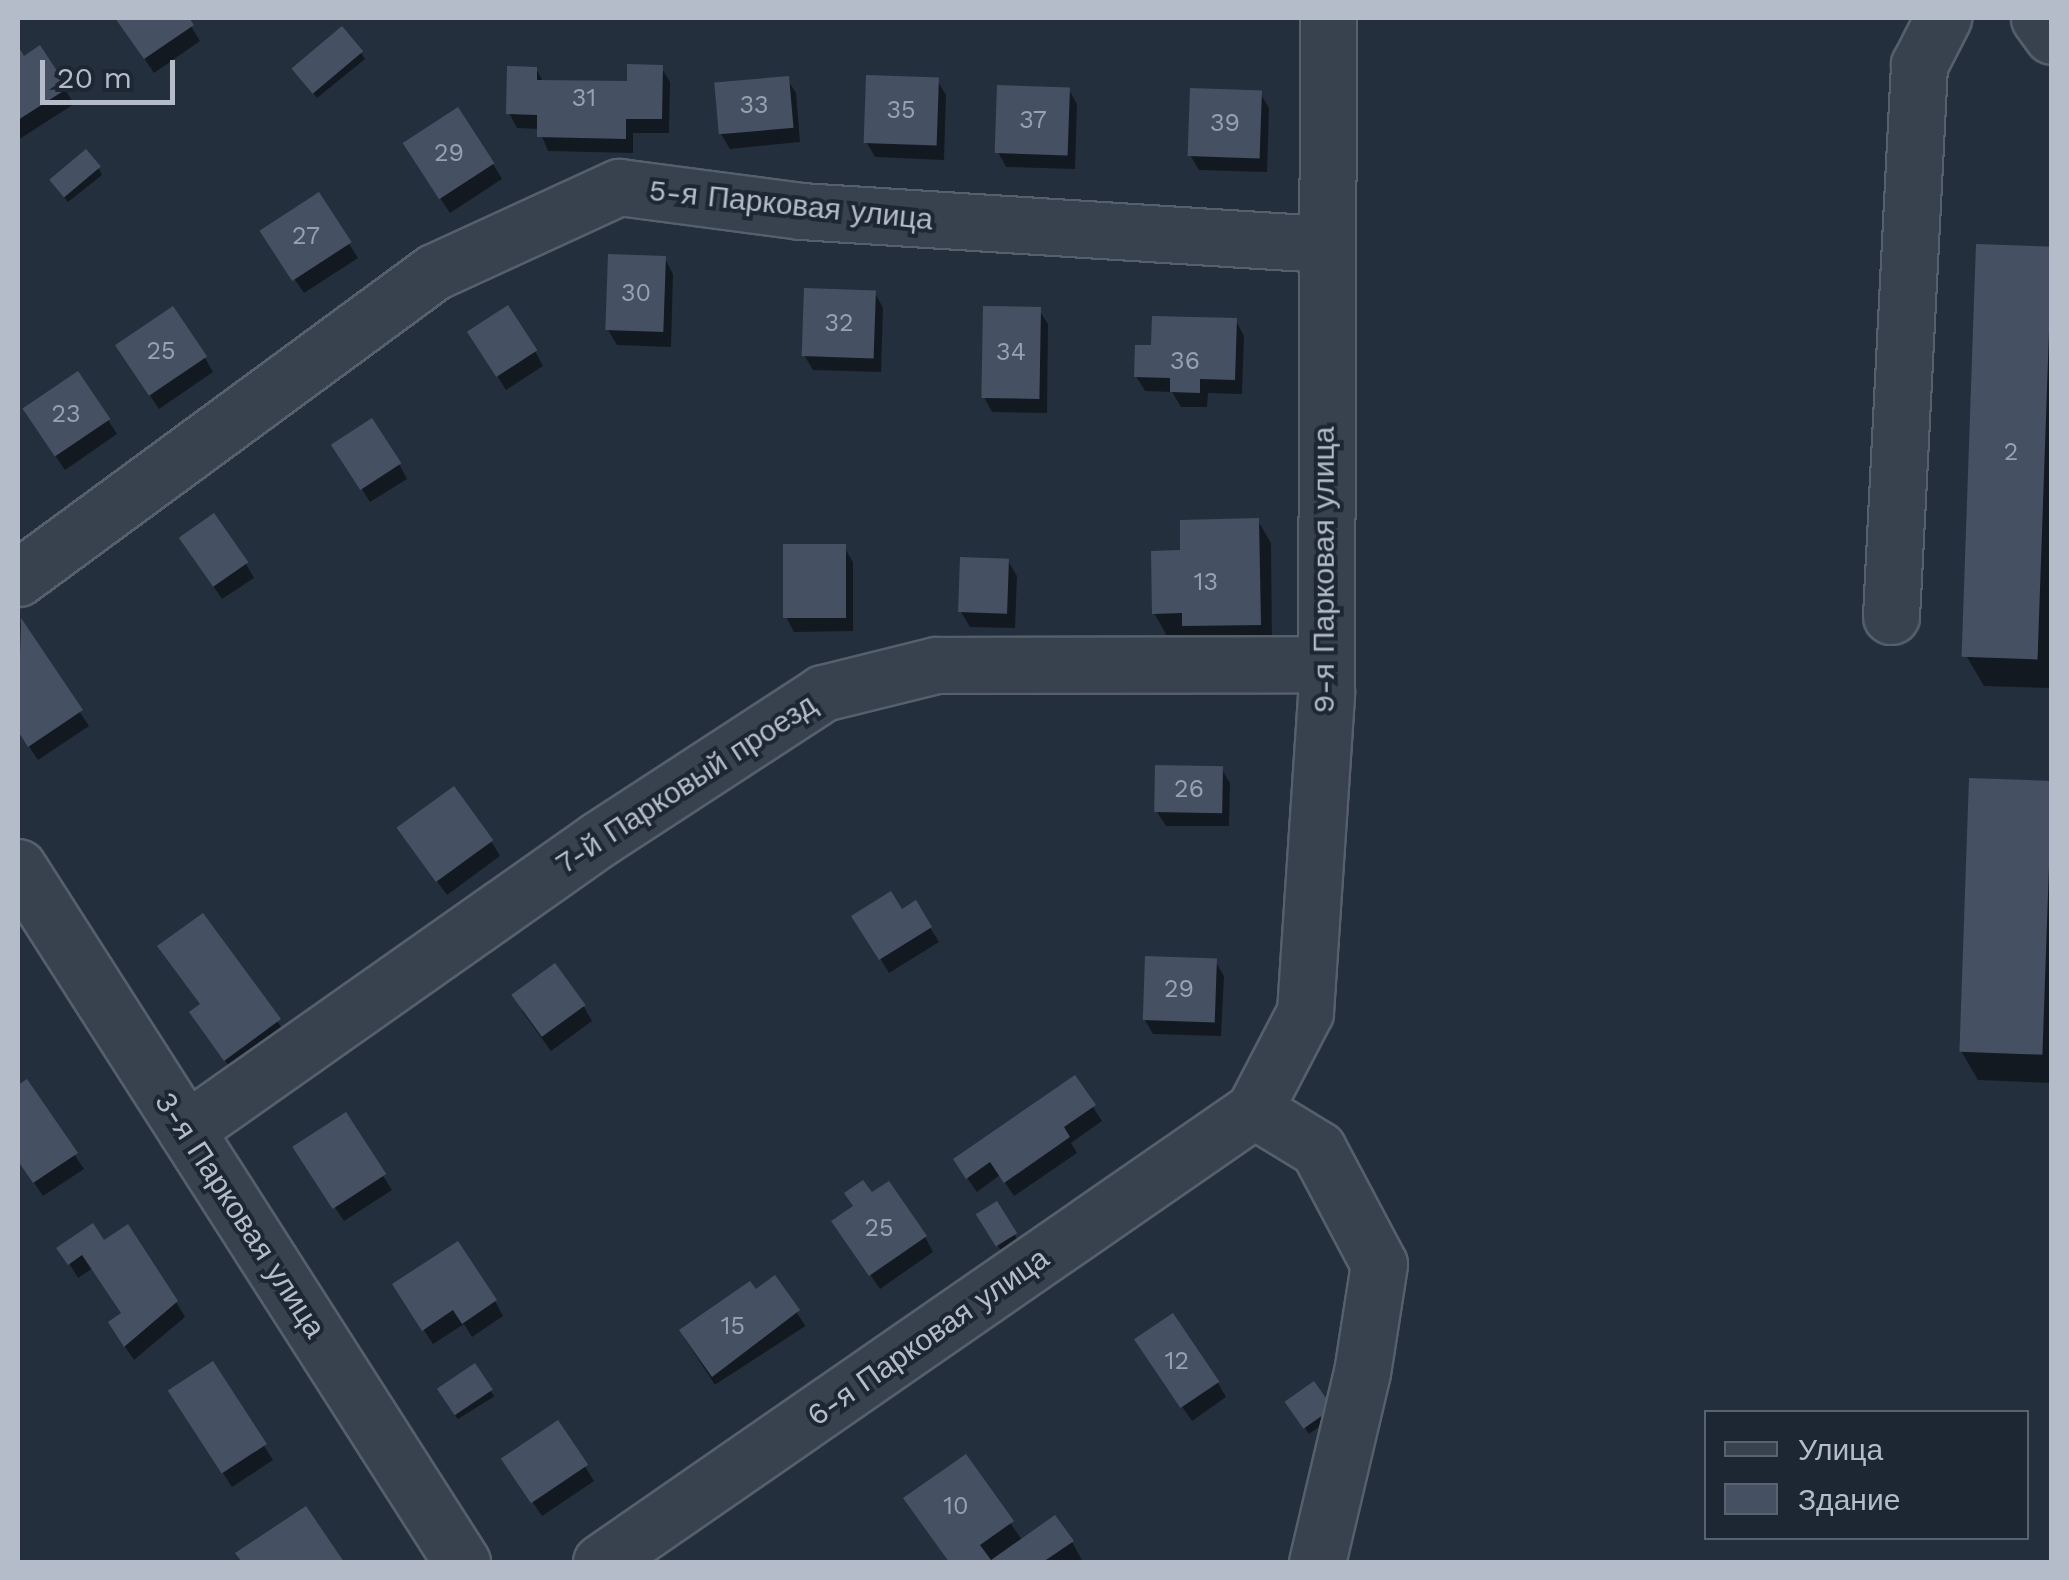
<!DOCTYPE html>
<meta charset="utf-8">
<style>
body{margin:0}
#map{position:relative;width:2069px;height:1580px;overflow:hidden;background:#242f3e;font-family:"Work Sans",sans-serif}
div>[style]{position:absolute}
.shadow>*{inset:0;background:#0007;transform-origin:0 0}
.building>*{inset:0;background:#455162;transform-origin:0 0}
.roads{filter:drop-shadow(2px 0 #565f6c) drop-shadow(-2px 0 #565f6c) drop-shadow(0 2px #565f6c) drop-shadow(0 -2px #565f6c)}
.minor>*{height:55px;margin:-27.5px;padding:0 27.5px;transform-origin:27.5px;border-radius:27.5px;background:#38414e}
span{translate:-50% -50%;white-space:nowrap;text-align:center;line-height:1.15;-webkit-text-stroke:8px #1d2633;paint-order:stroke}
.number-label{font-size:25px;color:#98a1af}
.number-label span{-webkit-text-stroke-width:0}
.street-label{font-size:30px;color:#b4bcc9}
.frame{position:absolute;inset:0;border:20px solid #b4bcc9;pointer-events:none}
.legend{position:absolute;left:1704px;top:1410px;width:325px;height:130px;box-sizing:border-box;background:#1d2633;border:2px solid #59626f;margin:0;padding:12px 18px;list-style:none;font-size:30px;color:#b4bcc9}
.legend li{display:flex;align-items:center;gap:20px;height:50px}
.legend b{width:50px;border:2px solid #59626f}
.scale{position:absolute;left:40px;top:60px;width:135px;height:45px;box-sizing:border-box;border:5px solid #b4bcc9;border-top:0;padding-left:12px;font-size:30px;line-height:35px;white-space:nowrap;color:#b4bcc9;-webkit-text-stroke:8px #1d2633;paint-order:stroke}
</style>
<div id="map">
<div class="shadow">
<div style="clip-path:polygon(117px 18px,186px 18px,200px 41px,154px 73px)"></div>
<div style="clip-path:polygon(40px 48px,74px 104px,18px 140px,18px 51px,23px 59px)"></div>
<div style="clip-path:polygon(361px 53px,365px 59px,317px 98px,298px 75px)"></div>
<div style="clip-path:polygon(661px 67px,670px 82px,669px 133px,633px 133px,633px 153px,548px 151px,539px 129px,517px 128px,509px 113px,536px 69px,544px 83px,629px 84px)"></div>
<div style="clip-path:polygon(787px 79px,796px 93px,800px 142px,730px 149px,721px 134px)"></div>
<div style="clip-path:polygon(937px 80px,946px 95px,944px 160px,875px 157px,867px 143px)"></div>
<div style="clip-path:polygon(1069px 90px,1077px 104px,1075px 169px,1006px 167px,998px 152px)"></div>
<div style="clip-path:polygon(1260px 93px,1269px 108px,1267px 172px,1199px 170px,1190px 155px)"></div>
<div style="clip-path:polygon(414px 159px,493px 164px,502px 179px,450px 213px)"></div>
<div style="clip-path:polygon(99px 169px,102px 175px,68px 202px,55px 186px)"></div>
<div style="clip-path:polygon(318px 195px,358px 258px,304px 293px,272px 246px)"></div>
<div style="clip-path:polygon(2052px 248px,2052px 688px,1984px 686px,1967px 657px)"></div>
<div style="clip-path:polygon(665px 259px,673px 274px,671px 347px,617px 345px,608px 330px)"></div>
<div style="clip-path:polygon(875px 293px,883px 308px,881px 372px,813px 370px,804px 355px)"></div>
<div style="clip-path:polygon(1039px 310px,1048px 324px,1047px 413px,992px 412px,984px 397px)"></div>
<div style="clip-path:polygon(1236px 321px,1244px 336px,1242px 394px,1208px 393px,1207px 407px,1181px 407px,1172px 392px,1145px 391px,1136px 376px,1154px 347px)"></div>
<div style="clip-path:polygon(479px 347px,535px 351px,543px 366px,506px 390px)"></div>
<div style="clip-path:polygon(205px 358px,213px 372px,159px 409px,127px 361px)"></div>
<div style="clip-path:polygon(108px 420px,117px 434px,65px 470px,34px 425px)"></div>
<div style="clip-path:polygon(343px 459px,399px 464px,407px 479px,370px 502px)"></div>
<div style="clip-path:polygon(1258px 521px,1271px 543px,1272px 647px,1197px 648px,1190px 635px,1167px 636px,1154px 613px,1183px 553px)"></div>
<div style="clip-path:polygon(844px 547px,853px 562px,853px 631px,794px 632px,786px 617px)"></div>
<div style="clip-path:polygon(190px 552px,246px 564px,254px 578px,222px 599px)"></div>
<div style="clip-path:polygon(1008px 561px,1017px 576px,1015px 628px,970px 627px,961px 612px)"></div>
<div style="clip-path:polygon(20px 622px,89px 726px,38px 760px,18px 730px)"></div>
<div style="clip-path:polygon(1221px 768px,1230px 783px,1229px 826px,1166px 826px,1157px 812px)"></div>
<div style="clip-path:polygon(2052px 783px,2052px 1083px,1978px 1080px,1961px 1051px)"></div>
<div style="clip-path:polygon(491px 841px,500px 856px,447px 895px,409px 843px)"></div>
<div style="clip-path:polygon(915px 904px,939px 942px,889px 973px,855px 917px,901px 912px)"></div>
<div style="clip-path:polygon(203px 917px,287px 1035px,235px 1074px,200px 1027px)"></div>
<div style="clip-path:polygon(1215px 961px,1224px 976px,1221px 1036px,1153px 1034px,1145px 1020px)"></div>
<div style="clip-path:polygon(584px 1007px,592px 1021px,551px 1051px,522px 1011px)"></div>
<div style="clip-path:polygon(1074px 1078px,1102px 1121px,1071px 1143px,1077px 1153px,1014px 1196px,1000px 1175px,977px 1192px,965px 1175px)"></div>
<div style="clip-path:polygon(26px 1082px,84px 1169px,43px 1196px,18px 1159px,18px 1088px)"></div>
<div style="clip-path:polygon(345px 1116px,392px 1190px,344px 1221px,305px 1162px)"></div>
<div style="clip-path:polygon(871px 1196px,925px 1237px,933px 1252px,880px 1289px,843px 1236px)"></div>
<div style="left:996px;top:1205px;width:41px;height:20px;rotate:58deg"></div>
<div style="clip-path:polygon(104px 1244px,176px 1302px,185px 1317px,134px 1360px,119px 1338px,124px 1315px,93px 1268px,78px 1278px,60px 1248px)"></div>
<div style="left:775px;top:1279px;width:56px;height:108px;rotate:57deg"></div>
<div style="clip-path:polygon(404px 1300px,495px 1301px,503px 1316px,472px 1337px,464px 1324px,433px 1344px)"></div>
<div style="clip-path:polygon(1146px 1355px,1218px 1383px,1226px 1397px,1192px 1421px)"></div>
<div style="left:475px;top:1366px;width:36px;height:43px;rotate:58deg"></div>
<div style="clip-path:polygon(180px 1406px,264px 1446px,273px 1460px,232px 1487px)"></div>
<div style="clip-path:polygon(1291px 1408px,1335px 1415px,1309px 1434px)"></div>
<div style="clip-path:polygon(558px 1424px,594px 1481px,542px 1516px,513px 1473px)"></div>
<div style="clip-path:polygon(966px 1458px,1022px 1540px,1072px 1542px,1083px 1562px,949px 1562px,907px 1499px)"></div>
</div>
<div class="building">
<div style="clip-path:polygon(115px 18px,189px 18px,194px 25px,144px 59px)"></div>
<div style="left:342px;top:26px;width:33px;height:66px;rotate:50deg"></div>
<div style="clip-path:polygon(40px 45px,68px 88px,18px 120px,18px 46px,24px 56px)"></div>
<div style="clip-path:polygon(627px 64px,663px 65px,662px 119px,626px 119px,626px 139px,537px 137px,537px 115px,506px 114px,507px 66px,537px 67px,537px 80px,627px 81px)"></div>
<div style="left:866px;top:75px;width:73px;height:68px;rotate:2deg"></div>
<div style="left:789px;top:76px;width:52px;height:75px;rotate:85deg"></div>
<div style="left:997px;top:85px;width:73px;height:68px;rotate:2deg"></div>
<div style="left:1190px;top:88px;width:72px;height:68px;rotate:2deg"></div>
<div style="left:458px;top:107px;width:67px;height:66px;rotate:57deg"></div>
<div style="left:86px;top:149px;width:23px;height:48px;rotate:50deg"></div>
<div style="left:319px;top:192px;width:60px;height:71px;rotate:57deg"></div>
<div style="left:1976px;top:244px;width:76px;height:413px;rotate:2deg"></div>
<div style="left:608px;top:254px;width:58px;height:76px;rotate:2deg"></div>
<div style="left:804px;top:288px;width:72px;height:68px;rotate:2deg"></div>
<div style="left:508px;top:305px;width:54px;height:49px;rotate:57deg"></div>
<div style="left:173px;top:306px;width:61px;height:70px;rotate:56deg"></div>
<div style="left:983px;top:306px;width:58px;height:92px;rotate:1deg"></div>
<div style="clip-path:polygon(1152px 316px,1237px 318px,1235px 380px,1200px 379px,1200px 393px,1170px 392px,1170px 378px,1134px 377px,1135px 345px,1151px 345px)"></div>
<div style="left:78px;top:371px;width:58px;height:67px;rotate:56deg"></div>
<div style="left:372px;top:418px;width:54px;height:49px;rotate:57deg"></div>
<div style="left:214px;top:513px;width:60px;height:43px;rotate:55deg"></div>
<div style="clip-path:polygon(1259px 518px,1261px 625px,1182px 626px,1182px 613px,1152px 614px,1151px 551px,1180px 550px,1180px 520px)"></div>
<div style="left:783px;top:544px;width:63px;height:74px"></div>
<div style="left:960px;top:557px;width:49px;height:55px;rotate:2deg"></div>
<div style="clip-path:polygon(21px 618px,83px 710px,28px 747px,18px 731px)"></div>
<div style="left:1155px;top:765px;width:68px;height:47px;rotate:1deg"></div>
<div style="left:1969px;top:778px;width:83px;height:274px;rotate:2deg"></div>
<div style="left:454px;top:786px;width:67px;height:71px;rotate:54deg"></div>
<div style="clip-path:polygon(891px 891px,902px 909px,916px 900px,932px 927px,879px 960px,851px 916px)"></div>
<div style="clip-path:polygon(203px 913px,281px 1019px,224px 1061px,189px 1012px,200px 1004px,157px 946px)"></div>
<div style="left:1145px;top:956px;width:72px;height:64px;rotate:2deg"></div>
<div style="left:555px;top:963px;width:52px;height:54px;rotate:54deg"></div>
<div style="clip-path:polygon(1075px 1075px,1096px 1105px,1064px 1127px,1070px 1137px,1004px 1183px,990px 1162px,966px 1179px,953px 1159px)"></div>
<div style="clip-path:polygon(27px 1079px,78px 1153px,33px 1183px,18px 1161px,18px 1085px)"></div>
<div style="left:346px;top:1112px;width:74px;height:64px;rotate:57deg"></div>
<div style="clip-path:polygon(863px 1180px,872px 1192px,889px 1181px,927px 1236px,869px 1276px,831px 1221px,853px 1206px,844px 1193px)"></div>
<div style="left:997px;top:1201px;width:38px;height:25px;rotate:58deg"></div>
<div style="clip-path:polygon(93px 1223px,104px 1240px,128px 1224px,178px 1301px,124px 1347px,108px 1322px,121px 1313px,82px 1255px,68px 1265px,56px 1248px)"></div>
<div style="clip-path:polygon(458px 1241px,497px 1300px,462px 1324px,453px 1310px,422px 1331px,392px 1284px)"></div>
<div style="clip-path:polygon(775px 1275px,800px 1310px,712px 1377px,679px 1330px,750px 1281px,756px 1289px)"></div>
<div style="left:1173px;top:1313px;width:83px;height:47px;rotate:56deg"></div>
<div style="left:213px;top:1361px;width:99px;height:54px;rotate:57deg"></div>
<div style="left:475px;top:1363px;width:32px;height:46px;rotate:56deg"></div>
<div style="left:1314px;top:1381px;width:33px;height:36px;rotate:55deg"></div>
<div style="left:558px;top:1420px;width:54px;height:69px;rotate:56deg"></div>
<div style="clip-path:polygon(966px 1454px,1014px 1521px,980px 1545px,991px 1560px,1055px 1515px,1074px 1541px,1043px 1562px,949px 1562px,903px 1498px)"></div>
<div style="clip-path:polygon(306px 1506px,344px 1562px,242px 1562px,235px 1553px)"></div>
</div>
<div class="roads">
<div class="minor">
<div style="left:2039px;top:18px;width:22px;rotate:54deg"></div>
<div style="left:18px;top:578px;width:516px;rotate:-36.34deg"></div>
<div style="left:434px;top:272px;width:204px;rotate:-24.7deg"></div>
<div style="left:619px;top:187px;width:184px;rotate:7.5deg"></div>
<div style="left:801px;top:211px;width:523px;rotate:3.62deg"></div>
<div style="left:1891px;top:616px;width:552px;rotate:-87.09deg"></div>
<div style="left:1919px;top:65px;width:53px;rotate:-62.9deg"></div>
<div style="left:18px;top:867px;width:825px;rotate:57.43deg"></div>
<div style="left:1254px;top:1110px;width:75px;rotate:31.4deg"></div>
<div style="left:1318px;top:1149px;width:130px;rotate:62.1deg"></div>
<div style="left:1379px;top:1264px;width:109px;rotate:98.9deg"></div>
<div style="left:1362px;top:1372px;width:195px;rotate:103.3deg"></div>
<div style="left:186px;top:1130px;width:505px;rotate:-35.17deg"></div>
<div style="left:599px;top:839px;width:267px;rotate:-33.1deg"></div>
<div style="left:823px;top:693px;width:116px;rotate:-13.9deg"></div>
<div style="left:936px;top:665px;width:387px;rotate:-0.1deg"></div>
<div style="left:601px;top:1562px;width:794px;rotate:-34.69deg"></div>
<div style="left:1254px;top:1110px;width:110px;rotate:-62.5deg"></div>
<div style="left:1305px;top:1012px;width:319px;rotate:-86.2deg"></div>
<div style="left:1326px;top:694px;width:676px;rotate:-89.83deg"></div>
</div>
</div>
<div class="number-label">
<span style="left:584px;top:98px">31</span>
<span style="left:754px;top:105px">33</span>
<span style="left:901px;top:110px">35</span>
<span style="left:1033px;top:120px">37</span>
<span style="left:1225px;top:123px">39</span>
<span style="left:449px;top:153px">29</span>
<span style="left:306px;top:236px">27</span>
<span style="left:636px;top:293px">30</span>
<span style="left:839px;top:323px">32</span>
<span style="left:161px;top:351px">25</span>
<span style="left:1011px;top:352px">34</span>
<span style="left:1185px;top:361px">36</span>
<span style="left:66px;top:414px">23</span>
<span style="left:2011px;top:452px">2</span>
<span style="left:1206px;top:582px">13</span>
<span style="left:1189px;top:789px">26</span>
<span style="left:1179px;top:989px">29</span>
<span style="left:879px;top:1228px">25</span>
<span style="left:733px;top:1326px">15</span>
<span style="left:1177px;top:1361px">12</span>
<span style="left:956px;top:1506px">10</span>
</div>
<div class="street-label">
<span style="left:791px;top:205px;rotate:6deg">5-я Парковая улица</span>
<span style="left:1324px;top:570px;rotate:-90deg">9-я Парковая улица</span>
<span style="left:686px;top:784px;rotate:-33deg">7-й Парковый проезд</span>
<span style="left:240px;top:1215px;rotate:57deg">3-я Парковая улица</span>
<span style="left:928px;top:1337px;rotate:-35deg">6-я Парковая улица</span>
</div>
<div class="frame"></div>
<ul class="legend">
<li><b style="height:12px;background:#38414e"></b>Улица</li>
<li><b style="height:28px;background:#455162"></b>Здание</li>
</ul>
<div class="scale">20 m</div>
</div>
